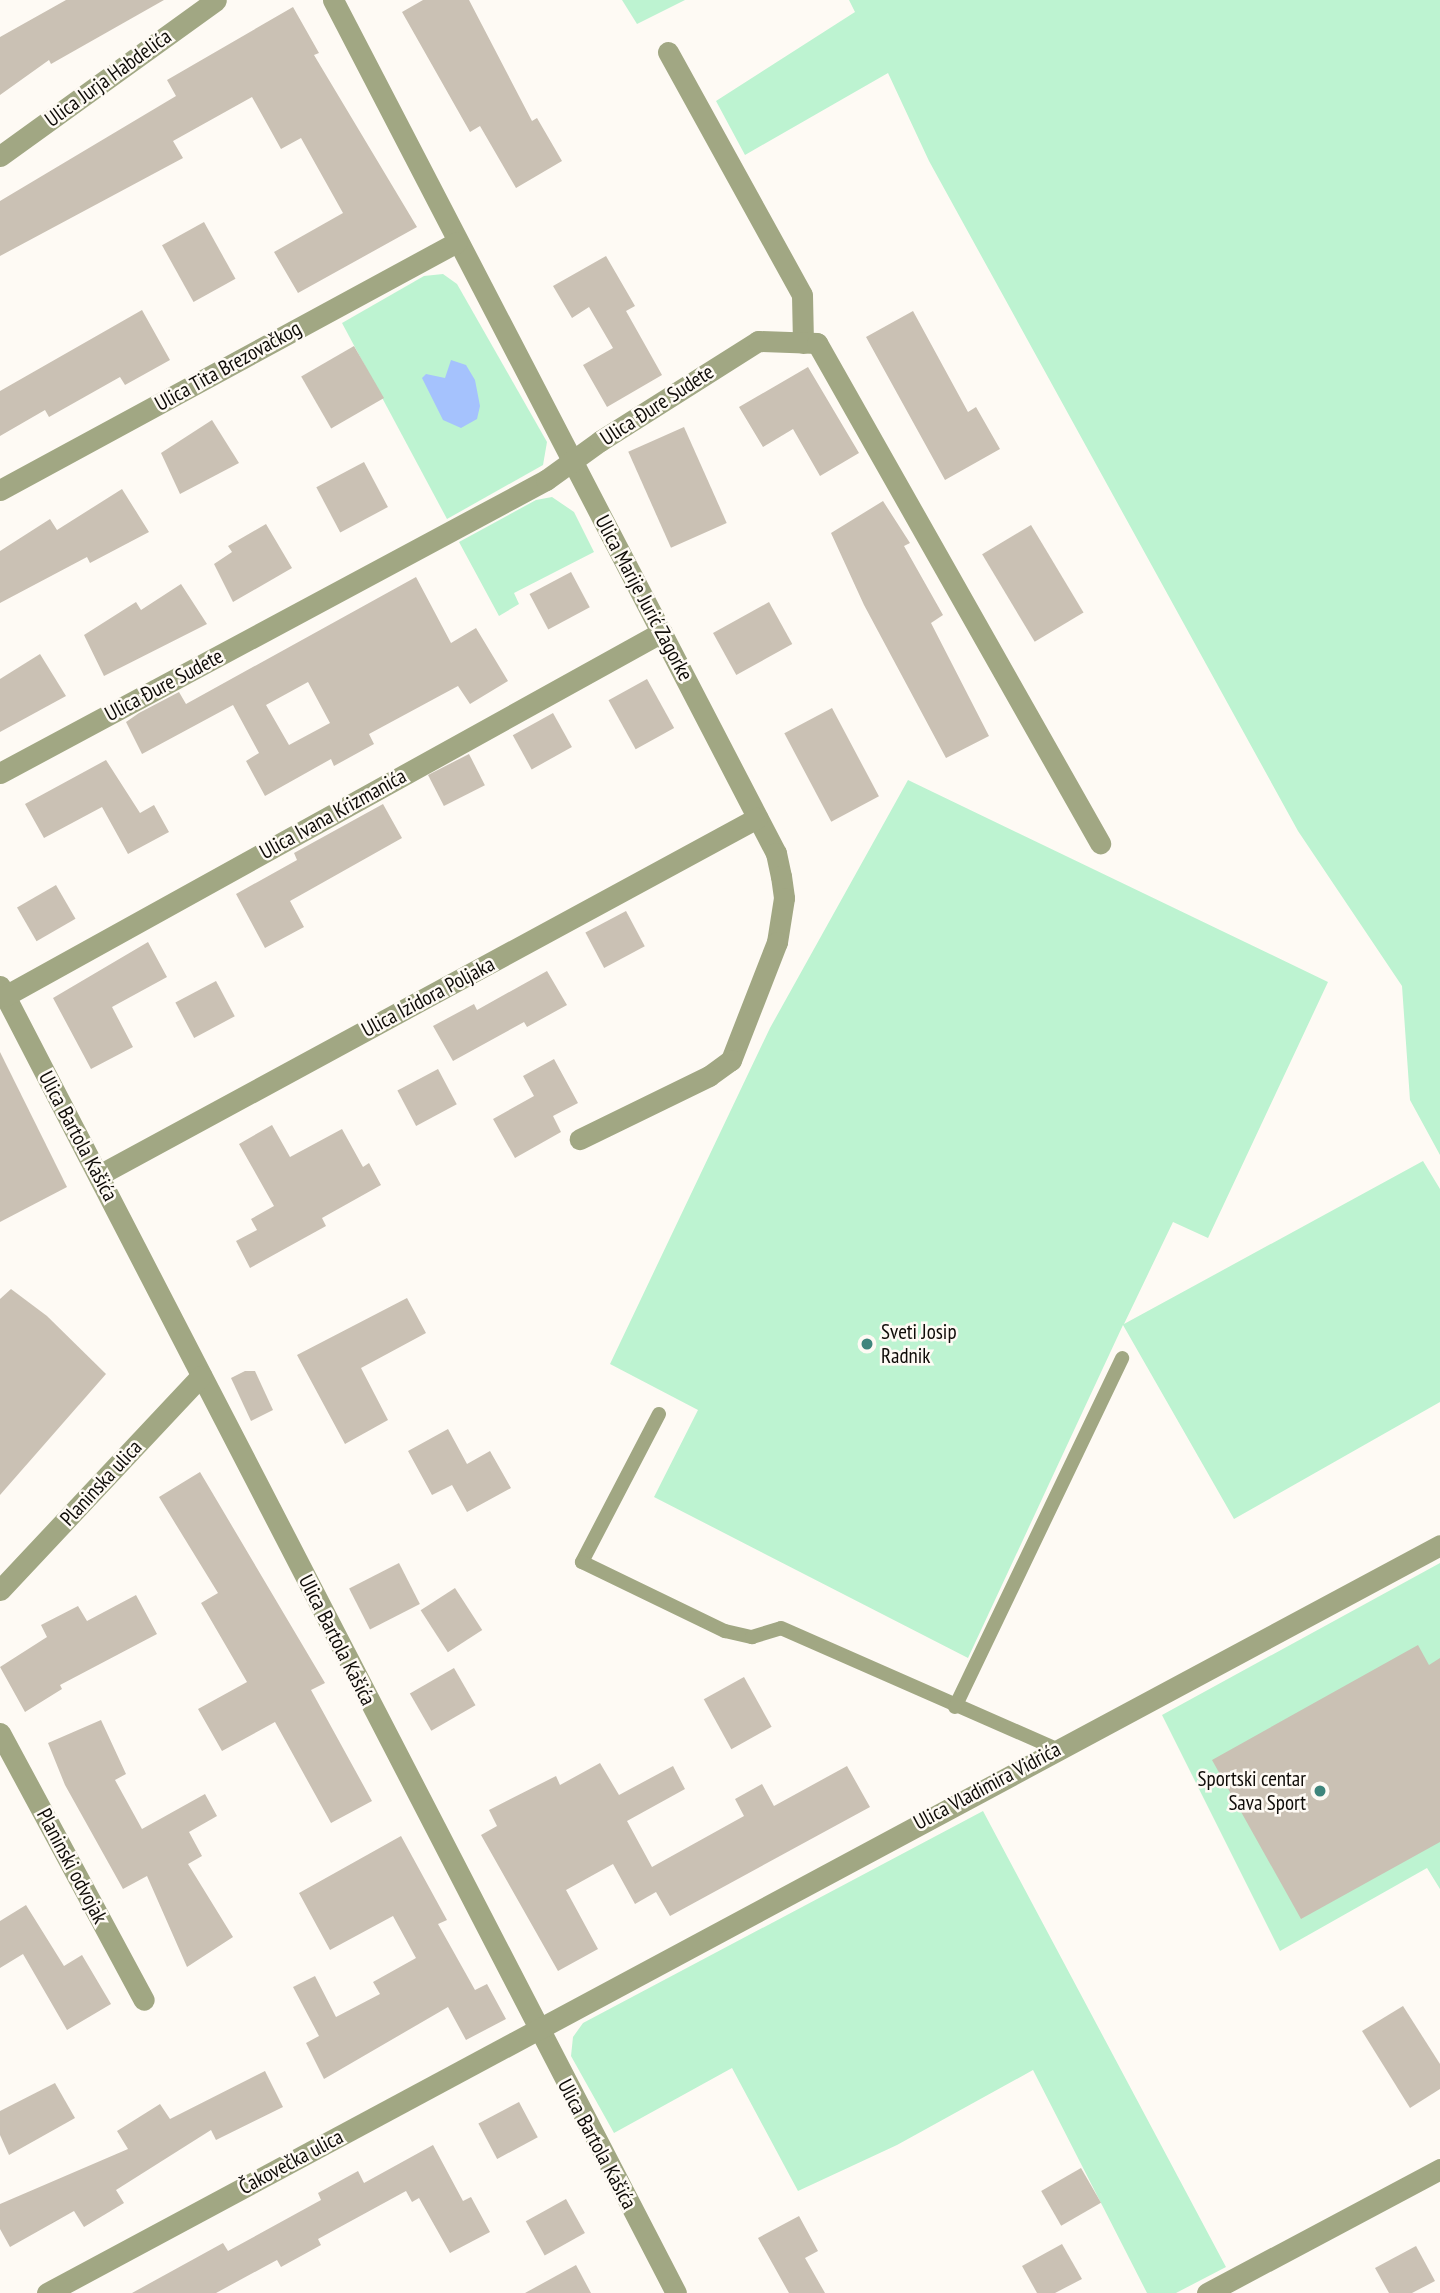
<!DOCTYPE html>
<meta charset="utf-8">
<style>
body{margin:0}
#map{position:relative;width:1440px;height:2293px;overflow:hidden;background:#fefaf4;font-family:"PT Sans Narrow",sans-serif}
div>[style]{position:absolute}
.green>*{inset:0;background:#bdf3d1}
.water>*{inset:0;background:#a5c2fd}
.building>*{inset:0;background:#cac1b4;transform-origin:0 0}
.lane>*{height:14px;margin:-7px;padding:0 7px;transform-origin:7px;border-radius:7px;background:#a1a783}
.street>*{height:21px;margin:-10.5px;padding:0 10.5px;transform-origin:10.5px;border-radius:10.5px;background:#a1a783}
.dots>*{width:19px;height:19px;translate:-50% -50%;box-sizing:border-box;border:4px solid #fefaf4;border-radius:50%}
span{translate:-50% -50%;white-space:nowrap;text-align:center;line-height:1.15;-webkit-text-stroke:5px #fefaf4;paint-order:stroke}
.street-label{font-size:21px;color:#0f0c08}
.poi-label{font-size:21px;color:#0f0c08}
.left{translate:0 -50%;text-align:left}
.right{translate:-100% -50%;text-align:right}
</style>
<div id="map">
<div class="green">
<div style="clip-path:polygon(622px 0,685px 0,637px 24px)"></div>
<div style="clip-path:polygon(849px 0,1440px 0,1440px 1155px,1410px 1100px,1402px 986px,1298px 831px,929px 161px,888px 73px,745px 155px,716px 101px,855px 12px)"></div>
<div style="clip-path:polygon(443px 274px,457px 284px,547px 442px,543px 465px,447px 519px,342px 323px,424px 276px)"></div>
<div style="clip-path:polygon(552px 497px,574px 512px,594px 552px,514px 593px,519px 604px,499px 616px,459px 542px,536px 500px)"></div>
<div style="clip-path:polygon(908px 780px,1328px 982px,1208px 1238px,1173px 1222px,1124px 1324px,1423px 1161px,1440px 1189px,1440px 1402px,1234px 1519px,1123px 1325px,968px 1658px,654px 1497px,698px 1410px,610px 1364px,770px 1028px)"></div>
<div style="clip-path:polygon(1440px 1563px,1440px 1889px,1427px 1868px,1280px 1951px,1162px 1715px)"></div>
<div style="clip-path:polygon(983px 1811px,1226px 2267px,1176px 2293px,1147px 2293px,1033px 2070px,897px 2145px,798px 2191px,732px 2068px,614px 2133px,571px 2056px,573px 2037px,583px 2023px)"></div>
</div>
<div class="water">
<div style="clip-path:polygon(451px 360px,466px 365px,475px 380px,480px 406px,477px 419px,461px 428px,443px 420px,422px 378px,426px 374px,445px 378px)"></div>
</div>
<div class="building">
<div style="clip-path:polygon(66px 0,164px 0,51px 64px,49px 60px,0 95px,0 37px)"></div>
<div style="clip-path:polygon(423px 0,469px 0,532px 121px,537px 118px,562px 161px,516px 188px,480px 126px,470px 132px,402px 12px)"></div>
<div style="clip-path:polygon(293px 7px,319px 53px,314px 55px,417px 227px,298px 293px,274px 252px,343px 213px,301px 138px,281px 149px,252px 97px,173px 141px,183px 158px,0 256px,0 201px,176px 96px,167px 80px)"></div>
<div style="left:204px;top:222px;width:65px;height:48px;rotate:61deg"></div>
<div style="clip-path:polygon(606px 256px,635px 306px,626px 311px,662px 375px,607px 407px,583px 365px,613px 348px,589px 307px,572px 318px,553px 286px)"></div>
<div style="clip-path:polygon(142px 310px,170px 360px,125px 385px,120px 377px,49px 417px,45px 410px,0 436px,0 391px)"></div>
<div style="clip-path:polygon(913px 311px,968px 412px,976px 407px,1000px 449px,945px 480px,866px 337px)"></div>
<div style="left:354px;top:346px;width:60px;height:61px;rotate:60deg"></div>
<div style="clip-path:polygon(808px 367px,859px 453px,820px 476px,793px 429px,763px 447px,739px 407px)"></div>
<div style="clip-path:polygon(212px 420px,239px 463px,180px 494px,161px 453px)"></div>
<div style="left:684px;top:427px;width:105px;height:61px;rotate:66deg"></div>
<div style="left:364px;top:462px;width:51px;height:54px;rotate:62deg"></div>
<div style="clip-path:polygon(122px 489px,149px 532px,90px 563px,87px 557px,0 603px,0 551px,50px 519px,57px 530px)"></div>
<div style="clip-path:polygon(883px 501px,910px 543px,904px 546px,943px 615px,931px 623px,989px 736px,946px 758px,864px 605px,831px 533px)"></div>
<div style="clip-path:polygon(266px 524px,292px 568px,233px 602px,214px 564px,232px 552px,228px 546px)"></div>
<div style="left:1031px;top:525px;width:102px;height:57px;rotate:59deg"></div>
<div style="left:571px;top:572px;width:40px;height:47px;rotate:62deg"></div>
<div style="clip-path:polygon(evenodd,416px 577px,451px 643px,476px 628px,508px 681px,470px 704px,458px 686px,369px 734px,374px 744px,334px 766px,331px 759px,265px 796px,246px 761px,259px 753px,233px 705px,142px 754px,126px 722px,139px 713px,179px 692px,186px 704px,416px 577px,308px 682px,330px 723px,289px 745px,266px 705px,308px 682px)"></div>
<div style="clip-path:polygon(181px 584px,207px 624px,104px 676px,84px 635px,136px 602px,141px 610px)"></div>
<div style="left:769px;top:602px;width:48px;height:64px;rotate:61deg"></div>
<div style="clip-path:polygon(40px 654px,66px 696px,0 732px,0 679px)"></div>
<div style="left:647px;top:679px;width:56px;height:44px;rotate:61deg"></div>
<div style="left:832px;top:708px;width:100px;height:54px;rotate:62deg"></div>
<div style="left:553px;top:713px;width:39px;height:46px;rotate:61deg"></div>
<div style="left:469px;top:754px;width:35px;height:46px;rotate:63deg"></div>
<div style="clip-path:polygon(106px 760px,140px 813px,154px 805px,169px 832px,128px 854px,102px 807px,44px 838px,25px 804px)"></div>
<div style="clip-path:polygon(383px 804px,402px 838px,290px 901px,304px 927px,265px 948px,236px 894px,297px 860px,294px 853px)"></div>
<div style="left:56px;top:885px;width:39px;height:45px;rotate:60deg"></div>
<div style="left:626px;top:911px;width:40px;height:46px;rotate:62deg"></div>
<div style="clip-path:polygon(148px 942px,167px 977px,112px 1007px,133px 1047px,91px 1069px,53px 998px)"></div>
<div style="clip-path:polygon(547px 971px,567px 1005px,527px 1027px,524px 1022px,453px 1061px,433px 1026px,474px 1004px,477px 1010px)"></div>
<div style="left:216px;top:981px;width:40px;height:46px;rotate:62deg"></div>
<div style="clip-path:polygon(0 1052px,67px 1187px,0 1222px)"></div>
<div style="clip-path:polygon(554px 1059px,578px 1103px,553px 1116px,561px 1132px,515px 1158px,493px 1119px,534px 1096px,523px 1076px)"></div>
<div style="left:438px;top:1069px;width:40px;height:46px;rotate:62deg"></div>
<div style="clip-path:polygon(272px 1125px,290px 1157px,342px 1129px,363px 1167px,369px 1163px,381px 1185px,322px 1218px,326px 1226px,250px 1268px,236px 1241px,257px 1230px,251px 1219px,274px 1206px,239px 1144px)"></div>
<div style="clip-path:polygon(11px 1289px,47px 1316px,106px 1374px,0 1495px,0 1299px)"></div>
<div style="clip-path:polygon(407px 1298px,426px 1333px,361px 1368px,388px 1420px,345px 1444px,297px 1355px)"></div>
<div style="clip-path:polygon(245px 1371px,255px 1371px,273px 1410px,251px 1421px,231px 1378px)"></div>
<div style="clip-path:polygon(448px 1429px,467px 1464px,490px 1451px,511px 1488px,467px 1512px,452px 1485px,432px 1495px,408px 1451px)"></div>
<div style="clip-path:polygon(200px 1472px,325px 1683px,311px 1690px,372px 1801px,331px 1823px,275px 1722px,222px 1751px,198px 1709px,247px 1682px,201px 1603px,218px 1593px,159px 1497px)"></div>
<div style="left:399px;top:1563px;width:46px;height:56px;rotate:63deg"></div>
<div style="left:455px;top:1588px;width:50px;height:41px;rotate:57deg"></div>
<div style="clip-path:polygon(136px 1595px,157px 1634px,60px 1685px,62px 1689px,25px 1712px,0 1667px,47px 1637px,41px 1625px,78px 1606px,87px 1621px)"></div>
<div style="clip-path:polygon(1418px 1645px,1429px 1665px,1440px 1658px,1440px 1842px,1301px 1919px,1212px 1760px)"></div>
<div style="left:454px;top:1668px;width:43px;height:51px;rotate:60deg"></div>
<div style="left:744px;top:1677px;width:57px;height:46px;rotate:61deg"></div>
<div style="clip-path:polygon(101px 1720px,126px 1774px,115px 1780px,142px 1829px,205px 1794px,217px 1816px,189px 1832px,202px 1856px,188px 1864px,233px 1937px,187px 1967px,147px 1876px,123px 1889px,65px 1785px,48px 1743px)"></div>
<div style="clip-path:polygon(600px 1763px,619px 1795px,673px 1766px,685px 1789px,627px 1821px,652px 1867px,744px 1816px,735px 1799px,762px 1784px,774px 1806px,847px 1766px,870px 1807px,670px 1916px,656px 1892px,635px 1904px,613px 1864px,566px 1890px,598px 1949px,558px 1971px,481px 1835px,497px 1826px,489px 1810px,556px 1776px,560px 1785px)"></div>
<div style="clip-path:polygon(401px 1836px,447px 1920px,438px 1924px,475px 1990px,487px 1984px,506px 2019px,466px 2040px,448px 2007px,324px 2079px,306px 2043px,319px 2036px,293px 1987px,315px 1976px,336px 2017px,380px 1994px,373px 1982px,416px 1958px,393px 1916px,330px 1950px,299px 1893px)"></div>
<div style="clip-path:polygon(26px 1905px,64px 1966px,82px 1955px,111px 2004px,67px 2030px,23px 1954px,0 1968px,0 1921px)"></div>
<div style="clip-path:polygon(1403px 2006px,1440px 2064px,1440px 2089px,1410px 2108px,1362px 2031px)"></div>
<div style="clip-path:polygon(265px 2071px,283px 2107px,216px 2140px,211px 2130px,116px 2190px,124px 2203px,84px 2227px,74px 2211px,10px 2247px,0 2229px,0 2204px,128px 2149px,117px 2131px,160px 2104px,170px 2119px)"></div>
<div style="clip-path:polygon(55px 2083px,75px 2118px,9px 2155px,0 2135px,0 2111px)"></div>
<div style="left:519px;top:2102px;width:40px;height:46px;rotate:62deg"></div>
<div style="clip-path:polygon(433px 2145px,463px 2201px,471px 2197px,490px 2232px,450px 2253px,419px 2198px,412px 2202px,406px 2191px,318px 2239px,321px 2245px,281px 2267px,277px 2260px,216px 2293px,132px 2293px,223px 2243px,228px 2251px,321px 2200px,318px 2193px,358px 2171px,364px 2183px)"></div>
<div style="left:1081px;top:2168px;width:40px;height:46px;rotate:60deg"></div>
<div style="left:566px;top:2199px;width:39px;height:46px;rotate:61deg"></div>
<div style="clip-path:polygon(799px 2216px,818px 2251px,805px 2258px,825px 2293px,789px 2293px,758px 2238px)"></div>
<div style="clip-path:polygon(1062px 2244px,1082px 2279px,1055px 2293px,1037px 2293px,1022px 2266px)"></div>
<div style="clip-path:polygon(1416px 2246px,1435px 2281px,1412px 2293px,1389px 2293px,1375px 2268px)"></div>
<div style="clip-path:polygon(576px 2265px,591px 2293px,525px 2293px)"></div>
</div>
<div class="lane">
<div style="left:659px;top:1414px;width:167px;rotate:117.5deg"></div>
<div style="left:582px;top:1562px;width:159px;rotate:25.8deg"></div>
<div style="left:725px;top:1631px;width:28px;rotate:13deg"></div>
<div style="left:752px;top:1637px;width:30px;rotate:-17deg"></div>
<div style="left:781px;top:1628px;width:300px;rotate:23.7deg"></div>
<div style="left:955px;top:1707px;width:387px;rotate:-64.4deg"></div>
</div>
<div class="street">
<div style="left:333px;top:0;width:961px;rotate:62.56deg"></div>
<div style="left:776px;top:853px;width:24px;rotate:78deg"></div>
<div style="left:781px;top:876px;width:22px;rotate:82deg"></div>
<div style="left:784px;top:898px;width:45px;rotate:99deg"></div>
<div style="left:777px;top:942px;width:127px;rotate:111.3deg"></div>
<div style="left:731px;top:1060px;width:27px;rotate:144deg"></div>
<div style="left:709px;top:1076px;width:144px;rotate:154deg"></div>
<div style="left:668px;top:52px;width:277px;rotate:61.1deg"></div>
<div style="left:802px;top:295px;width:48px;rotate:88.8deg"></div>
<div style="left:0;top:156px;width:266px;rotate:-35.8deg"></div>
<div style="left:0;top:490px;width:520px;rotate:-28.49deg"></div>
<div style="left:0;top:773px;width:620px;rotate:-28.22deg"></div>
<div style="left:546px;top:480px;width:67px;rotate:-35.8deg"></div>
<div style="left:600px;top:441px;width:187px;rotate:-32.3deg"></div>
<div style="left:758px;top:341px;width:59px;rotate:1.9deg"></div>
<div style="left:817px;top:343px;width:575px;rotate:60.49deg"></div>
<div style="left:0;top:986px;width:1471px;rotate:62.65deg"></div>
<div style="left:5px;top:996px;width:751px;rotate:-28.99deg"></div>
<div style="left:99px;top:1175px;width:749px;rotate:-28.48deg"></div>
<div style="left:0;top:1590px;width:294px;rotate:-46.8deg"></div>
<div style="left:0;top:1733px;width:303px;rotate:61.7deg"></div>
<div style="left:47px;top:2293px;width:1581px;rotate:-28.23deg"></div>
<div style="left:1207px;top:2293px;width:264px;rotate:-28deg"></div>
</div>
<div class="dots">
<div style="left:867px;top:1344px;background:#3e857c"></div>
<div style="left:1320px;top:1791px;background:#3e857c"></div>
</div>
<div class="street-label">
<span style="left:108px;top:78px;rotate:-36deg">Ulica Jurja Habdelića</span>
<span style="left:228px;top:366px;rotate:-29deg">Ulica Tita Brezovačkog</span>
<span style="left:657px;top:405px;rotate:-33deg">Ulica Đure Sudete</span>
<span style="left:644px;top:598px;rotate:62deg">Ulica Marije Jurić Zagorke</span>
<span style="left:164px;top:685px;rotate:-28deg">Ulica Đure Sudete</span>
<span style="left:333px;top:814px;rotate:-29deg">Ulica Ivana Krizmanića</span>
<span style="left:428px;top:997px;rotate:-28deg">Ulica Izidora Poljaka</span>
<span style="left:78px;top:1136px;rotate:62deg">Ulica Bartola Kašića</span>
<span style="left:101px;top:1483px;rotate:-47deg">Planinska ulica</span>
<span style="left:337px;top:1640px;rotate:63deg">Ulica Bartola Kašića</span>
<span style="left:987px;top:1786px;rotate:-28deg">Ulica Vladimira Vidrića</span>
<span style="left:72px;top:1866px;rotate:62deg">Planinski odvojak</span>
<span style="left:597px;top:2144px;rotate:62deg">Ulica Bartola Kašića</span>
<span style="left:291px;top:2162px;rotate:-28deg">Čakovečka ulica</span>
</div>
<div class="poi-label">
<span class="left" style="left:881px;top:1344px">Sveti Josip<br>Radnik</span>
<span class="right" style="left:1306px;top:1791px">Sportski centar<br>Sava Sport</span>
</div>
</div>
